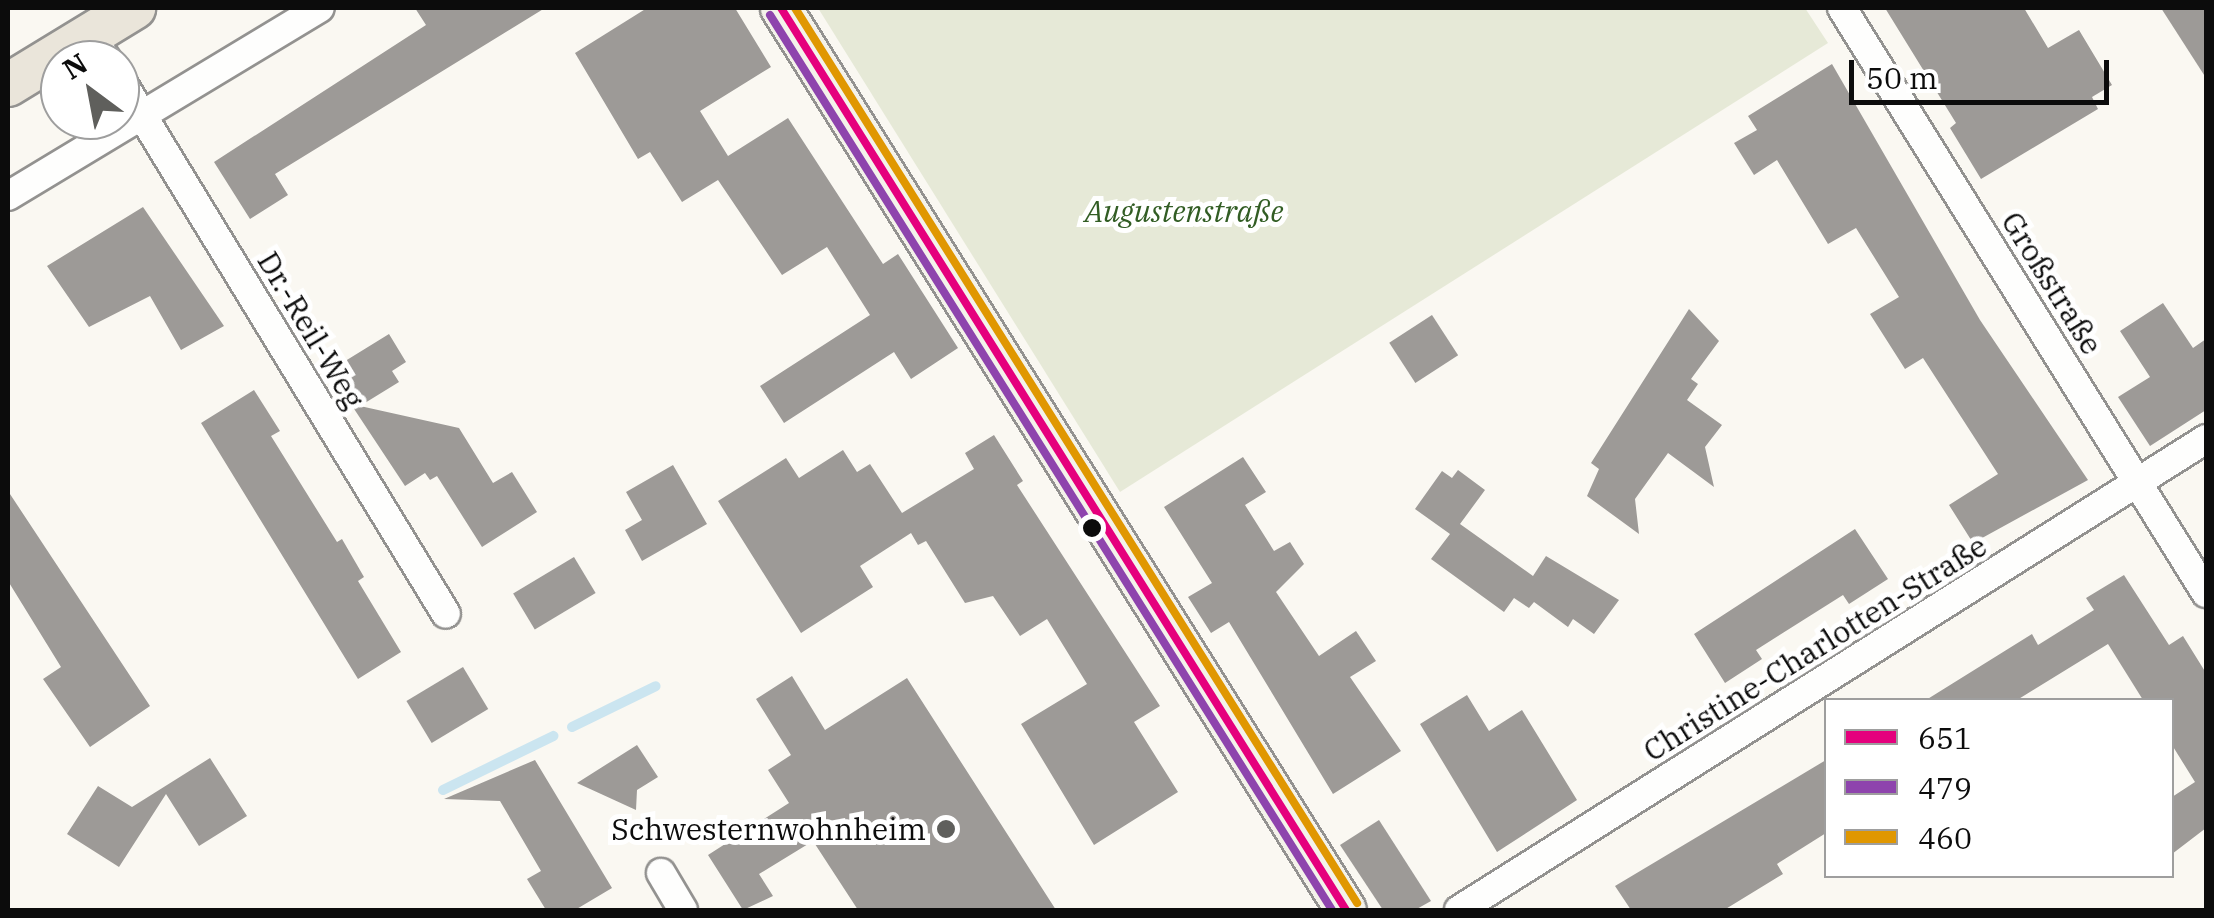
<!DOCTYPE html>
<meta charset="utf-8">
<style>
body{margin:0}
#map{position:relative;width:2214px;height:918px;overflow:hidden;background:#faf8f2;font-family:"IBM Plex Serif",serif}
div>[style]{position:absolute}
.cemetery>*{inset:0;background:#e6e9d7}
.stream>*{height:10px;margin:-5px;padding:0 5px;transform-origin:5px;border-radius:5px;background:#cbe5f0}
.building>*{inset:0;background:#9d9a97;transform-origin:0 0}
.roads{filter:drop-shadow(2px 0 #939290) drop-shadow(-2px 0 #939290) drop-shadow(0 2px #939290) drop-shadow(0 -2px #939290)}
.street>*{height:28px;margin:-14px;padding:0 14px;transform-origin:14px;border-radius:14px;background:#fefefd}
.secondary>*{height:40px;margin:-20px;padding:0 20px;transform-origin:20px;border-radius:20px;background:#f4f2ea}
.primary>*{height:42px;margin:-21px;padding:0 21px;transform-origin:21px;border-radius:21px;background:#eae5da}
.bus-1>*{height:8px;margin:-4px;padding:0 4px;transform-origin:4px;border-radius:4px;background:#e5007d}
.bus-2>*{height:8px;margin:-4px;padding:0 4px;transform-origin:4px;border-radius:4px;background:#8e44ad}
.bus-3>*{height:8px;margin:-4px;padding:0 4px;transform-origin:4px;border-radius:4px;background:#e09701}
.dots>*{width:28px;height:28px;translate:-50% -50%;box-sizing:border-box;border:5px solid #fff;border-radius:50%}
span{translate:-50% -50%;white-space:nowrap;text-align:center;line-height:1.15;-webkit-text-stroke:10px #fff;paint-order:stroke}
.park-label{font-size:30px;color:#325d24;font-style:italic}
.street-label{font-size:30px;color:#0c0c0c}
.poi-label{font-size:30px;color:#0c0c0c}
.right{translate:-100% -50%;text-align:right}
.frame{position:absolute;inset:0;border:10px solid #0c0c0c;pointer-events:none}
.legend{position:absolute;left:1824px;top:698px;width:350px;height:180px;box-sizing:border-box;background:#fff;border:2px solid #9e9e9e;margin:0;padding:12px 18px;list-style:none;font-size:30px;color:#0c0c0c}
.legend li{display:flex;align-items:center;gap:20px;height:50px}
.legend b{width:50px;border:2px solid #9e9e9e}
.north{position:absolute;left:40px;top:40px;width:100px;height:100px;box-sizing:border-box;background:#fff;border:2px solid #9e9e9e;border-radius:50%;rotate:328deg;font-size:28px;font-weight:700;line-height:40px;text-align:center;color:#0c0c0c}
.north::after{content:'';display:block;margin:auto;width:35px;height:45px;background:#5f5f5c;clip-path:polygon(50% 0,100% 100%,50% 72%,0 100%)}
.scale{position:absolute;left:1849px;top:60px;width:260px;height:45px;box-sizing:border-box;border:5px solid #0c0c0c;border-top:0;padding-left:12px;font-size:30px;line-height:35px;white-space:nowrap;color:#0c0c0c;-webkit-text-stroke:8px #fff;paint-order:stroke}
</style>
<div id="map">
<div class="cemetery">
<div style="clip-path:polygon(818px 8px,1805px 8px,1828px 43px,1120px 492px)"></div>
</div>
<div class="stream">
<div style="left:572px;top:727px;width:93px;rotate:-26deg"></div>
<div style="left:443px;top:790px;width:123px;rotate:-26.1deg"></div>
</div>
<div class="building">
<div style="clip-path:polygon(415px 8px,545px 8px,275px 174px,288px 195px,250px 219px,214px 162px,426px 25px)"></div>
<div style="clip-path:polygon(647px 8px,735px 8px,771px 67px,700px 111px,728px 156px,788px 118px,883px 264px,898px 254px,958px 348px,911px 379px,894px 352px,784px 423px,760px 386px,870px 315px,827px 247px,782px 275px,718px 180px,682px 202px,650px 152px,638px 159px,575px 53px)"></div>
<div style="clip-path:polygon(1885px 8px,2024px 8px,2048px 48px,2079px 30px,2112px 85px,2092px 97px,2098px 109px,1981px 179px,1950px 128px,1956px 123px)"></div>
<div style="clip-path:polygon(2161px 8px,2206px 8px,2206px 78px)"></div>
<div style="clip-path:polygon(1832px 64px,1980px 320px,2088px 480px,1973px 543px,1949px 505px,1998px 474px,1923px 358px,1905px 369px,1870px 314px,1899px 297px,1856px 228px,1828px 244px,1777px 160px,1754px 175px,1734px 143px,1757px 130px,1748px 116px)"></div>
<div style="clip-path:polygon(143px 207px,224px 326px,181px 350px,150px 296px,89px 327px,47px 266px)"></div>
<div style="clip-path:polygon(2163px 303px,2193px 348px,2206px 339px,2206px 410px,2150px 446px,2118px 397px,2150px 377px,2120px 331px)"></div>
<div style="clip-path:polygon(1689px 309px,1719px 341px,1691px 379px,1698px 384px,1687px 400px,1722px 425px,1705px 447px,1714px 487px,1668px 453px,1635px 499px,1639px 534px,1587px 496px,1599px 469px,1591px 463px)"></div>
<div style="left:1432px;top:315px;width:48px;height:51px;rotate:57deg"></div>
<div style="clip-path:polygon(389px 334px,406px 362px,392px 371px,399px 382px,360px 406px,459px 428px,493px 483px,512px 472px,537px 512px,482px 547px,437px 476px,430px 480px,425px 473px,405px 486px,329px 371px)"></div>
<div style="clip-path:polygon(254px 390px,280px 431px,271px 436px,337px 542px,342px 539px,364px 577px,358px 581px,401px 652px,358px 679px,201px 423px)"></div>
<div style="clip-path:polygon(994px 435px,1023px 481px,1017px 485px,1160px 706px,1134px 722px,1178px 792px,1094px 845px,1021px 724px,1087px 684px,1047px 619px,1020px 636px,993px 596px,965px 603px,926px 541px,918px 545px,911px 533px,860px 566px,873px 587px,801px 633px,718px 501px,786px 458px,799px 478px,843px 450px,857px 472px,870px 464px,902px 513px,974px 469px,965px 453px)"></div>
<div style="clip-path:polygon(1243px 457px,1266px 492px,1245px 505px,1274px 551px,1290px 542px,1304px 564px,1276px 592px,1319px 656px,1356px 631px,1376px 661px,1350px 677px,1401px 751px,1333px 794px,1229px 622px,1211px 633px,1188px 597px,1212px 583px,1164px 507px)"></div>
<div style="clip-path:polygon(673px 465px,707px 524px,642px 561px,625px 530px,642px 520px,626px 492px)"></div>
<div style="clip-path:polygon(1458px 470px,1485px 490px,1460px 524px,1533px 576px,1546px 556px,1619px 600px,1594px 634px,1573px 619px,1568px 627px,1534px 602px,1529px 608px,1514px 598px,1504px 612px,1431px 559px,1450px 534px,1415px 509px,1442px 471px,1452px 478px)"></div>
<div style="clip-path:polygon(8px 491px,150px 706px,90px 747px,43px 679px,61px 667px,8px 581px)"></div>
<div style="clip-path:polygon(1855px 529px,1888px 579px,1849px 604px,1843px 595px,1756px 650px,1762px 659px,1725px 683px,1694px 634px)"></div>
<div style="left:574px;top:557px;width:42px;height:71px;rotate:59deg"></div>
<div style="clip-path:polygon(2124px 575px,2169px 645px,2183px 636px,2206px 673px,2206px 828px,2172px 854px,2172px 797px,2195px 782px,2172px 745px,2172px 700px,2143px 700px,2108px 644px,2017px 700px,1926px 700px,2032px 634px,2038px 645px,2094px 610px,2086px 598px)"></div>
<div style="left:463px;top:667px;width:49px;height:66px;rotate:59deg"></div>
<div style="clip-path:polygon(792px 676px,825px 730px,907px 678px,1056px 910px,858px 910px,813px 841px,759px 874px,773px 896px,743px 910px,708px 855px,789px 803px,768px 770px,791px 755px,756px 699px)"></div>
<div style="clip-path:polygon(1467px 695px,1489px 731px,1522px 710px,1577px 800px,1497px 852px,1420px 724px)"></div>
<div style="clip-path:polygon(637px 745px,658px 777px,637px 790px,636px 810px,577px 783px)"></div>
<div style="clip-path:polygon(210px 758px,247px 816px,199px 846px,166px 794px,119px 867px,67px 834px,98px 786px,132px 807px)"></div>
<div style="clip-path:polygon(535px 760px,612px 888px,575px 910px,546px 910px,527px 879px,541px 871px,500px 801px,444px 799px)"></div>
<div style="clip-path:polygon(1826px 760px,1826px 833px,1777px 864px,1783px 874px,1724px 910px,1631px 910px,1615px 886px)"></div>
<div style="clip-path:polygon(1379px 820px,1431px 901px,1415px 910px,1383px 910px,1340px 845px)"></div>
</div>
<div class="roads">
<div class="street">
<div style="left:1842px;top:8px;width:689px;rotate:58.11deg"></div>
<div style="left:89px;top:34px;width:32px;rotate:55deg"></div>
<div style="left:120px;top:79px;width:626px;rotate:58.64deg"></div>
<div style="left:8px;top:196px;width:364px;rotate:-31.1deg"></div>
<div style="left:661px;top:873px;width:43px;rotate:59.3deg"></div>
<div style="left:1459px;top:910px;width:883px;rotate:-32.23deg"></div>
</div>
<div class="secondary">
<div style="left:781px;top:8px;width:1064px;rotate:57.94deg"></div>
</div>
<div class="primary">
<div style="left:8px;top:85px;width:148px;rotate:-31.4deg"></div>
</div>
</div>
<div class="bus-1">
<div style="left:781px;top:8px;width:1064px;rotate:57.94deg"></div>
</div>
<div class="bus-2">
<div style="left:770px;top:15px;width:1057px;rotate:57.87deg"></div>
</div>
<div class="bus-3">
<div style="left:795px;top:8px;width:1057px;rotate:57.87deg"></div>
</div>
<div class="dots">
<div style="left:1092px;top:528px;background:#0c0c0c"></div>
<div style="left:946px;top:829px;background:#5f5f5c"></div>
</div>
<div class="park-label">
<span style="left:1184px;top:211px">Augustenstraße</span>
</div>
<div class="street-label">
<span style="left:2052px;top:283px;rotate:58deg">Großstraße</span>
<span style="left:311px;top:330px;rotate:59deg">Dr.-Reil-Weg</span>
<span style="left:1815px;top:648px;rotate:-32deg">Christine-Charlotten-Straße</span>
</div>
<div class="poi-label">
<span class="right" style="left:926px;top:829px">Schwesternwohnheim</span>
</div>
<div class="frame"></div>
<ul class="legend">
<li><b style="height:12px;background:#e5007d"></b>651</li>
<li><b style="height:12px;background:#8e44ad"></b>479</li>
<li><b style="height:12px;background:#e09701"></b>460</li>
</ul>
<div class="north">N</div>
<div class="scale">50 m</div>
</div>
